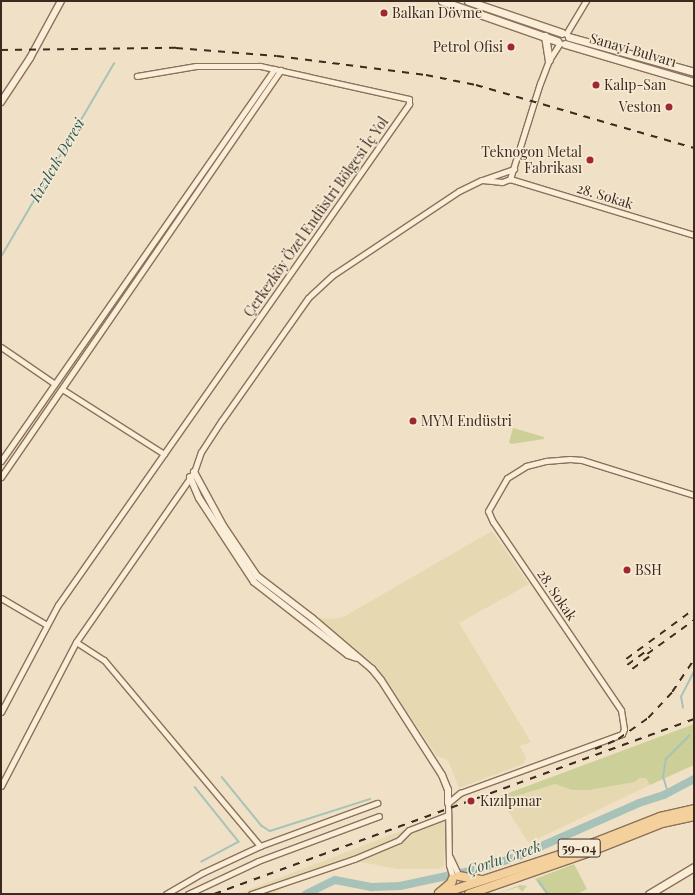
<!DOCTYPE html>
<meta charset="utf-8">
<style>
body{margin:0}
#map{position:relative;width:695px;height:895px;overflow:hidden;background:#f0e0c5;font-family:"Playfair Display",serif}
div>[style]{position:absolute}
.farmland>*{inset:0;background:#e6d9b2}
.green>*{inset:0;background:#cdcf98}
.stream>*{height:1.5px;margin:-0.75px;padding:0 0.75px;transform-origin:0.75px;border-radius:0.75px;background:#a7c3b9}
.river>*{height:8px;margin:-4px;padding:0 4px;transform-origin:4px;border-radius:4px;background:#a7c3b9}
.roads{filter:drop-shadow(1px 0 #8c715a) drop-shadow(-1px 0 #8c715a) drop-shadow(0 1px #8c715a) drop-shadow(0 -1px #8c715a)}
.minor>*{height:5px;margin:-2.5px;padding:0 2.5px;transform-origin:2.5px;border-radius:2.5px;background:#faeed9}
.tertiary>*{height:6px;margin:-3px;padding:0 3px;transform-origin:3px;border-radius:3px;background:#faeed9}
.secondary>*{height:7px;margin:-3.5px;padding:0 3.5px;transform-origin:3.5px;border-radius:3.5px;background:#faeed9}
.primary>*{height:8px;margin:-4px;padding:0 4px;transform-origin:4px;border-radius:4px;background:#f4d19c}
.rail>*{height:1.5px;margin-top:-0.75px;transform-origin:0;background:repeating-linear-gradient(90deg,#3c2a1f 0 7px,transparent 0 14px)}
.dots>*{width:11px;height:11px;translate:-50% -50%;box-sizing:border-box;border:2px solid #f7ead5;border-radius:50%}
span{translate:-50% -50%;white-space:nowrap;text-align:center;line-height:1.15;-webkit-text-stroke:3px #f7ead5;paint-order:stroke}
.shield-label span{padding:1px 3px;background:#f7ead5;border:1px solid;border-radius:3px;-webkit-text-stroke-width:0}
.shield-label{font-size:13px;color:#3c2a1f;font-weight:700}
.poi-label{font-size:14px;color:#3c2a1f}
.left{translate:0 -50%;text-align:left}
.right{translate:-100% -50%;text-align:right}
.street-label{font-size:14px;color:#3c2a1f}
.water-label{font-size:15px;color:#2d5c55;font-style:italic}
.frame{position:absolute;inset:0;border:2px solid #3c2a1f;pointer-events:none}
</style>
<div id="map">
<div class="farmland">
<div style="clip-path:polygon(492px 531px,529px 584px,459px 623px,531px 742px,520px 746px,526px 758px,523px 764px,459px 788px,448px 760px,437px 756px,376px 666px,318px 618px,335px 619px,345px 616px)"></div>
<div style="clip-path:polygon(640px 778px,646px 778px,650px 785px,529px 843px,501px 801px,555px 784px,572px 790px,589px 790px,635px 782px)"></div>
<div style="clip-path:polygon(440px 816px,445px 819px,444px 866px,438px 869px,398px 869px,355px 861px,305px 876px,273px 894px,238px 894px)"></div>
</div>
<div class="green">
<div style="clip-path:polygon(513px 428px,544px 437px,544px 439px,511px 444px,509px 442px)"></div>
<div style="clip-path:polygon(694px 724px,694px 765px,650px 785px,646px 778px,640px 778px,635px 782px,589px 790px,572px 790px,555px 784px,501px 801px,498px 797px)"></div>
<div style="clip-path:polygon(574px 864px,587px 889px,577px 894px,546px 894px,535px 879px)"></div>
<div style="clip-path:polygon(520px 885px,527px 886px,522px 892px,518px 887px,496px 894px)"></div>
</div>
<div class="stream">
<div style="left:1px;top:257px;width:224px;rotate:-59.7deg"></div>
<div style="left:683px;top:708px;width:11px;rotate:-100deg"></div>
<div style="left:681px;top:697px;width:29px;rotate:-63deg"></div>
<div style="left:222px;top:777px;width:63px;rotate:50.8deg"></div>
<div style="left:262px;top:826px;width:9px;rotate:32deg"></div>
<div style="left:270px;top:831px;width:105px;rotate:-17.7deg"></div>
<div style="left:195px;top:787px;width:70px;rotate:51.3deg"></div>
<div style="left:239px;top:842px;width:42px;rotate:151.6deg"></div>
<div style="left:668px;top:793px;width:17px;rotate:-107deg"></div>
<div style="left:663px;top:777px;width:18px;rotate:-81deg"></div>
<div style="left:666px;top:759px;width:33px;rotate:-45deg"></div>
<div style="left:539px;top:881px;width:16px;rotate:55deg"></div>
</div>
<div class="river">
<div style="left:306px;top:894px;width:32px;rotate:-26deg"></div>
<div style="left:335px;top:880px;width:38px;rotate:11deg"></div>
<div style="left:372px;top:887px;width:28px;rotate:-2deg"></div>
<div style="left:400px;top:886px;width:81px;rotate:-12.1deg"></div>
<div style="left:479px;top:869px;width:42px;rotate:-18deg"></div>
<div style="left:519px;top:856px;width:131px;rotate:-23.8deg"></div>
<div style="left:639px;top:803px;width:26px;rotate:-18deg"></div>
<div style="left:664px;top:795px;width:34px;rotate:-28deg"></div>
</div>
<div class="roads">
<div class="minor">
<div style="left:566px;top:34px;width:39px;rotate:-59deg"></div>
<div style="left:560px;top:43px;width:20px;rotate:123deg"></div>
<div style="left:549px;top:60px;width:25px;rotate:111deg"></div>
<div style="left:540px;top:83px;width:101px;rotate:107.4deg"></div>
<div style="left:510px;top:179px;width:192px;rotate:16.9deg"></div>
<div style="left:510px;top:179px;width:9px;rotate:159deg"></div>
<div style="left:502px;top:182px;width:20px;rotate:-174deg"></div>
<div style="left:482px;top:180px;width:34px;rotate:-19deg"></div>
<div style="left:1px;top:347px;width:65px;rotate:34.4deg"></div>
<div style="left:62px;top:389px;width:121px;rotate:32.5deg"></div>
<div style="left:1px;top:461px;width:478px;rotate:-55.1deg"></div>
<div style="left:1px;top:477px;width:494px;rotate:-55.5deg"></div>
<div style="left:1px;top:598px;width:53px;rotate:30.4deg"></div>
<div style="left:76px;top:642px;width:33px;rotate:33deg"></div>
<div style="left:104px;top:660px;width:243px;rotate:50deg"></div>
<div style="left:1px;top:712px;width:121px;rotate:-62deg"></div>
<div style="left:58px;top:605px;width:612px;rotate:-54.98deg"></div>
<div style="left:409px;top:104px;width:5px;rotate:-90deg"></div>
<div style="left:409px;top:99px;width:153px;rotate:-167.5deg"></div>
<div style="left:260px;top:66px;width:64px;rotate:180deg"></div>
<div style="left:196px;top:66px;width:60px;rotate:170.4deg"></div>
<div style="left:1px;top:786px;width:162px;rotate:-62.5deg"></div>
<div style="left:76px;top:642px;width:207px;rotate:-55.2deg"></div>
<div style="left:194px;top:472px;width:21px;rotate:-71deg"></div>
<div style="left:201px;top:452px;width:38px;rotate:-57deg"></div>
<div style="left:222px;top:420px;width:149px;rotate:-54.8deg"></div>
<div style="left:308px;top:298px;width:34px;rotate:-43deg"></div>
<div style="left:333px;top:275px;width:151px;rotate:-33.7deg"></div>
<div style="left:459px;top:191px;width:25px;rotate:-26deg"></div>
<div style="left:450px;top:857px;width:21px;rotate:65deg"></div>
<div style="left:453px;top:878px;width:14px;rotate:-107deg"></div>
<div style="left:449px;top:865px;width:62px;rotate:-90.9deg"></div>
<div style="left:448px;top:803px;width:16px;rotate:-40deg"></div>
<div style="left:460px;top:793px;width:172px;rotate:-20deg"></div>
<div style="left:622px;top:734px;width:5px;rotate:-68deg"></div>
<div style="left:624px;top:729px;width:19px;rotate:-99deg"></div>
<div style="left:621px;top:710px;width:227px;rotate:-124.2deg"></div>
<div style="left:493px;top:522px;width:12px;rotate:-114deg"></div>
<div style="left:488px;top:511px;width:38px;rotate:-60deg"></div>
<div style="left:507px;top:478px;width:22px;rotate:-32deg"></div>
<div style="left:526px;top:466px;width:21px;rotate:-14deg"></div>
<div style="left:546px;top:461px;width:24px;rotate:-5deg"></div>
<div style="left:570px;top:459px;width:12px;rotate:5deg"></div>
<div style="left:582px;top:460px;width:117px;rotate:17.4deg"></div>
<div style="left:166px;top:894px;width:42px;rotate:-30.3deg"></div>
<div style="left:202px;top:873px;width:64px;rotate:-25deg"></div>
<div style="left:260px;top:846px;width:125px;rotate:-20.2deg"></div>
<div style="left:188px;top:894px;width:77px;rotate:-25.2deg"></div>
<div style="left:258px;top:861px;width:129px;rotate:-20.4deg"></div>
<div style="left:251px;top:894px;width:109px;rotate:-18.8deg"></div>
<div style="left:354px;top:859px;width:49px;rotate:-22.9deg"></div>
<div style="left:399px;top:840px;width:14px;rotate:-45deg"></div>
<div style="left:409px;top:830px;width:42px;rotate:-21deg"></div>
</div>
<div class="tertiary">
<div style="left:1px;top:102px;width:53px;rotate:-56.6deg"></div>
<div style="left:30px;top:58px;width:65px;rotate:-61.5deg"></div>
<div style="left:194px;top:472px;width:63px;rotate:61.4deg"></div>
<div style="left:224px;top:527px;width:59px;rotate:56deg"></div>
<div style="left:257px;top:576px;width:69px;rotate:37.4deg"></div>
<div style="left:312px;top:618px;width:79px;rotate:40.4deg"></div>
<div style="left:372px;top:669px;width:14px;rotate:51deg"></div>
<div style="left:381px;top:680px;width:113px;rotate:57.3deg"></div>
<div style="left:442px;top:775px;width:16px;rotate:68deg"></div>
<div style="left:448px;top:790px;width:13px;rotate:90deg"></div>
<div style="left:190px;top:477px;width:23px;rotate:67deg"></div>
<div style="left:199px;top:498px;width:100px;rotate:56.8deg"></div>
<div style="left:254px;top:582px;width:119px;rotate:37.8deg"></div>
<div style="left:348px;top:655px;width:9px;rotate:18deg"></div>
</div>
<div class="secondary">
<div style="left:442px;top:1px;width:122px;rotate:19.2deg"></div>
<div style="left:468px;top:1px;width:99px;rotate:18.8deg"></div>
<div style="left:545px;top:36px;width:24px;rotate:81deg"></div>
<div style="left:569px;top:37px;width:130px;rotate:15.6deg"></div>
<div style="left:565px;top:44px;width:134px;rotate:16.4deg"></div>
<div style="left:649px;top:894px;width:52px;rotate:-31deg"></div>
</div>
<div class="primary">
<div style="left:459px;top:876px;width:22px;rotate:10deg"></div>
<div style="left:439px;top:893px;width:16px;rotate:-40deg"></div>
<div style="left:451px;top:883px;width:5px;rotate:-68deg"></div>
<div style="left:441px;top:894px;width:147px;rotate:-18.2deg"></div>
<div style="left:581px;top:848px;width:85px;rotate:-21.4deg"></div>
<div style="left:660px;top:817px;width:35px;rotate:-13deg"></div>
<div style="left:469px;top:894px;width:122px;rotate:-19.2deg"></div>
<div style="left:584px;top:854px;width:84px;rotate:-21.7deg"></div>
<div style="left:662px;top:823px;width:33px;rotate:-12deg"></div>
</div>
</div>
<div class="rail">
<div style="left:1px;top:50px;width:175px;rotate:-0.7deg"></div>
<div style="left:176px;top:48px;width:101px;rotate:4.5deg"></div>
<div style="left:277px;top:56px;width:150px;rotate:7.3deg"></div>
<div style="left:426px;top:75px;width:51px;rotate:11.3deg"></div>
<div style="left:476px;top:85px;width:227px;rotate:16.1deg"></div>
<div style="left:647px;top:654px;width:58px;rotate:-35.9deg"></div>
<div style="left:626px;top:659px;width:84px;rotate:-36.3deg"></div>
<div style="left:627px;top:665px;width:29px;rotate:-36deg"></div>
<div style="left:632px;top:669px;width:24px;rotate:-36deg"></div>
<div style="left:595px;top:749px;width:25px;rotate:-23deg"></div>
<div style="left:618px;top:739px;width:37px;rotate:-35deg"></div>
<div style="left:648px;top:718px;width:35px;rotate:-47deg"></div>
<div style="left:672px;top:692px;width:40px;rotate:-56deg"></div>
<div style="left:214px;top:894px;width:511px;rotate:-20.03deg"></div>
</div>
<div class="dots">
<div style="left:384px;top:13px;background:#9e2732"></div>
<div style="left:511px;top:47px;background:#9e2732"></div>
<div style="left:596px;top:85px;background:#9e2732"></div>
<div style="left:669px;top:107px;background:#9e2732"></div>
<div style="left:590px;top:160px;background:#9e2732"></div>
<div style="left:413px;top:421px;background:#9e2732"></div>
<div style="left:627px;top:570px;background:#9e2732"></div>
<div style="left:471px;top:801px;background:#9e2732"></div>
</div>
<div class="shield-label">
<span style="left:579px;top:848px">59-04</span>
</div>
<div class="poi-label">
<span class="left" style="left:392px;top:13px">Balkan Dövme</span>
<span class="right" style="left:503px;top:47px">Petrol Ofisi</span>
<span class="left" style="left:604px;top:85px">Kalıp-San</span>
<span class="right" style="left:661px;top:107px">Veston</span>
<span class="right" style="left:582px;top:160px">Teknogon Metal<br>Fabrikası</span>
<span class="left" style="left:421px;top:421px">MYM Endüstri</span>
<span class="left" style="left:635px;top:570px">BSH</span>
<span class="left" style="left:480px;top:801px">Kızılpınar</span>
</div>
<div class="street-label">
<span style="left:633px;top:50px;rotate:16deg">Sanayi Bulvarı</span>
<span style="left:605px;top:196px;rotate:17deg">28. Sokak</span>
<span style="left:316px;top:217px;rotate:-55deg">Çerkezköy Özel Endüstri Bölgesi İç Yol</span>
<span style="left:557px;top:595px;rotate:56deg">28. Sokak</span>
</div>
<div class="water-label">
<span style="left:57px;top:160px;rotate:-60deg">Kızılcık Deresi</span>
<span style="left:504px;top:858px;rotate:-19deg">Çorlu Creek</span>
</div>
<div class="frame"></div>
</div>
